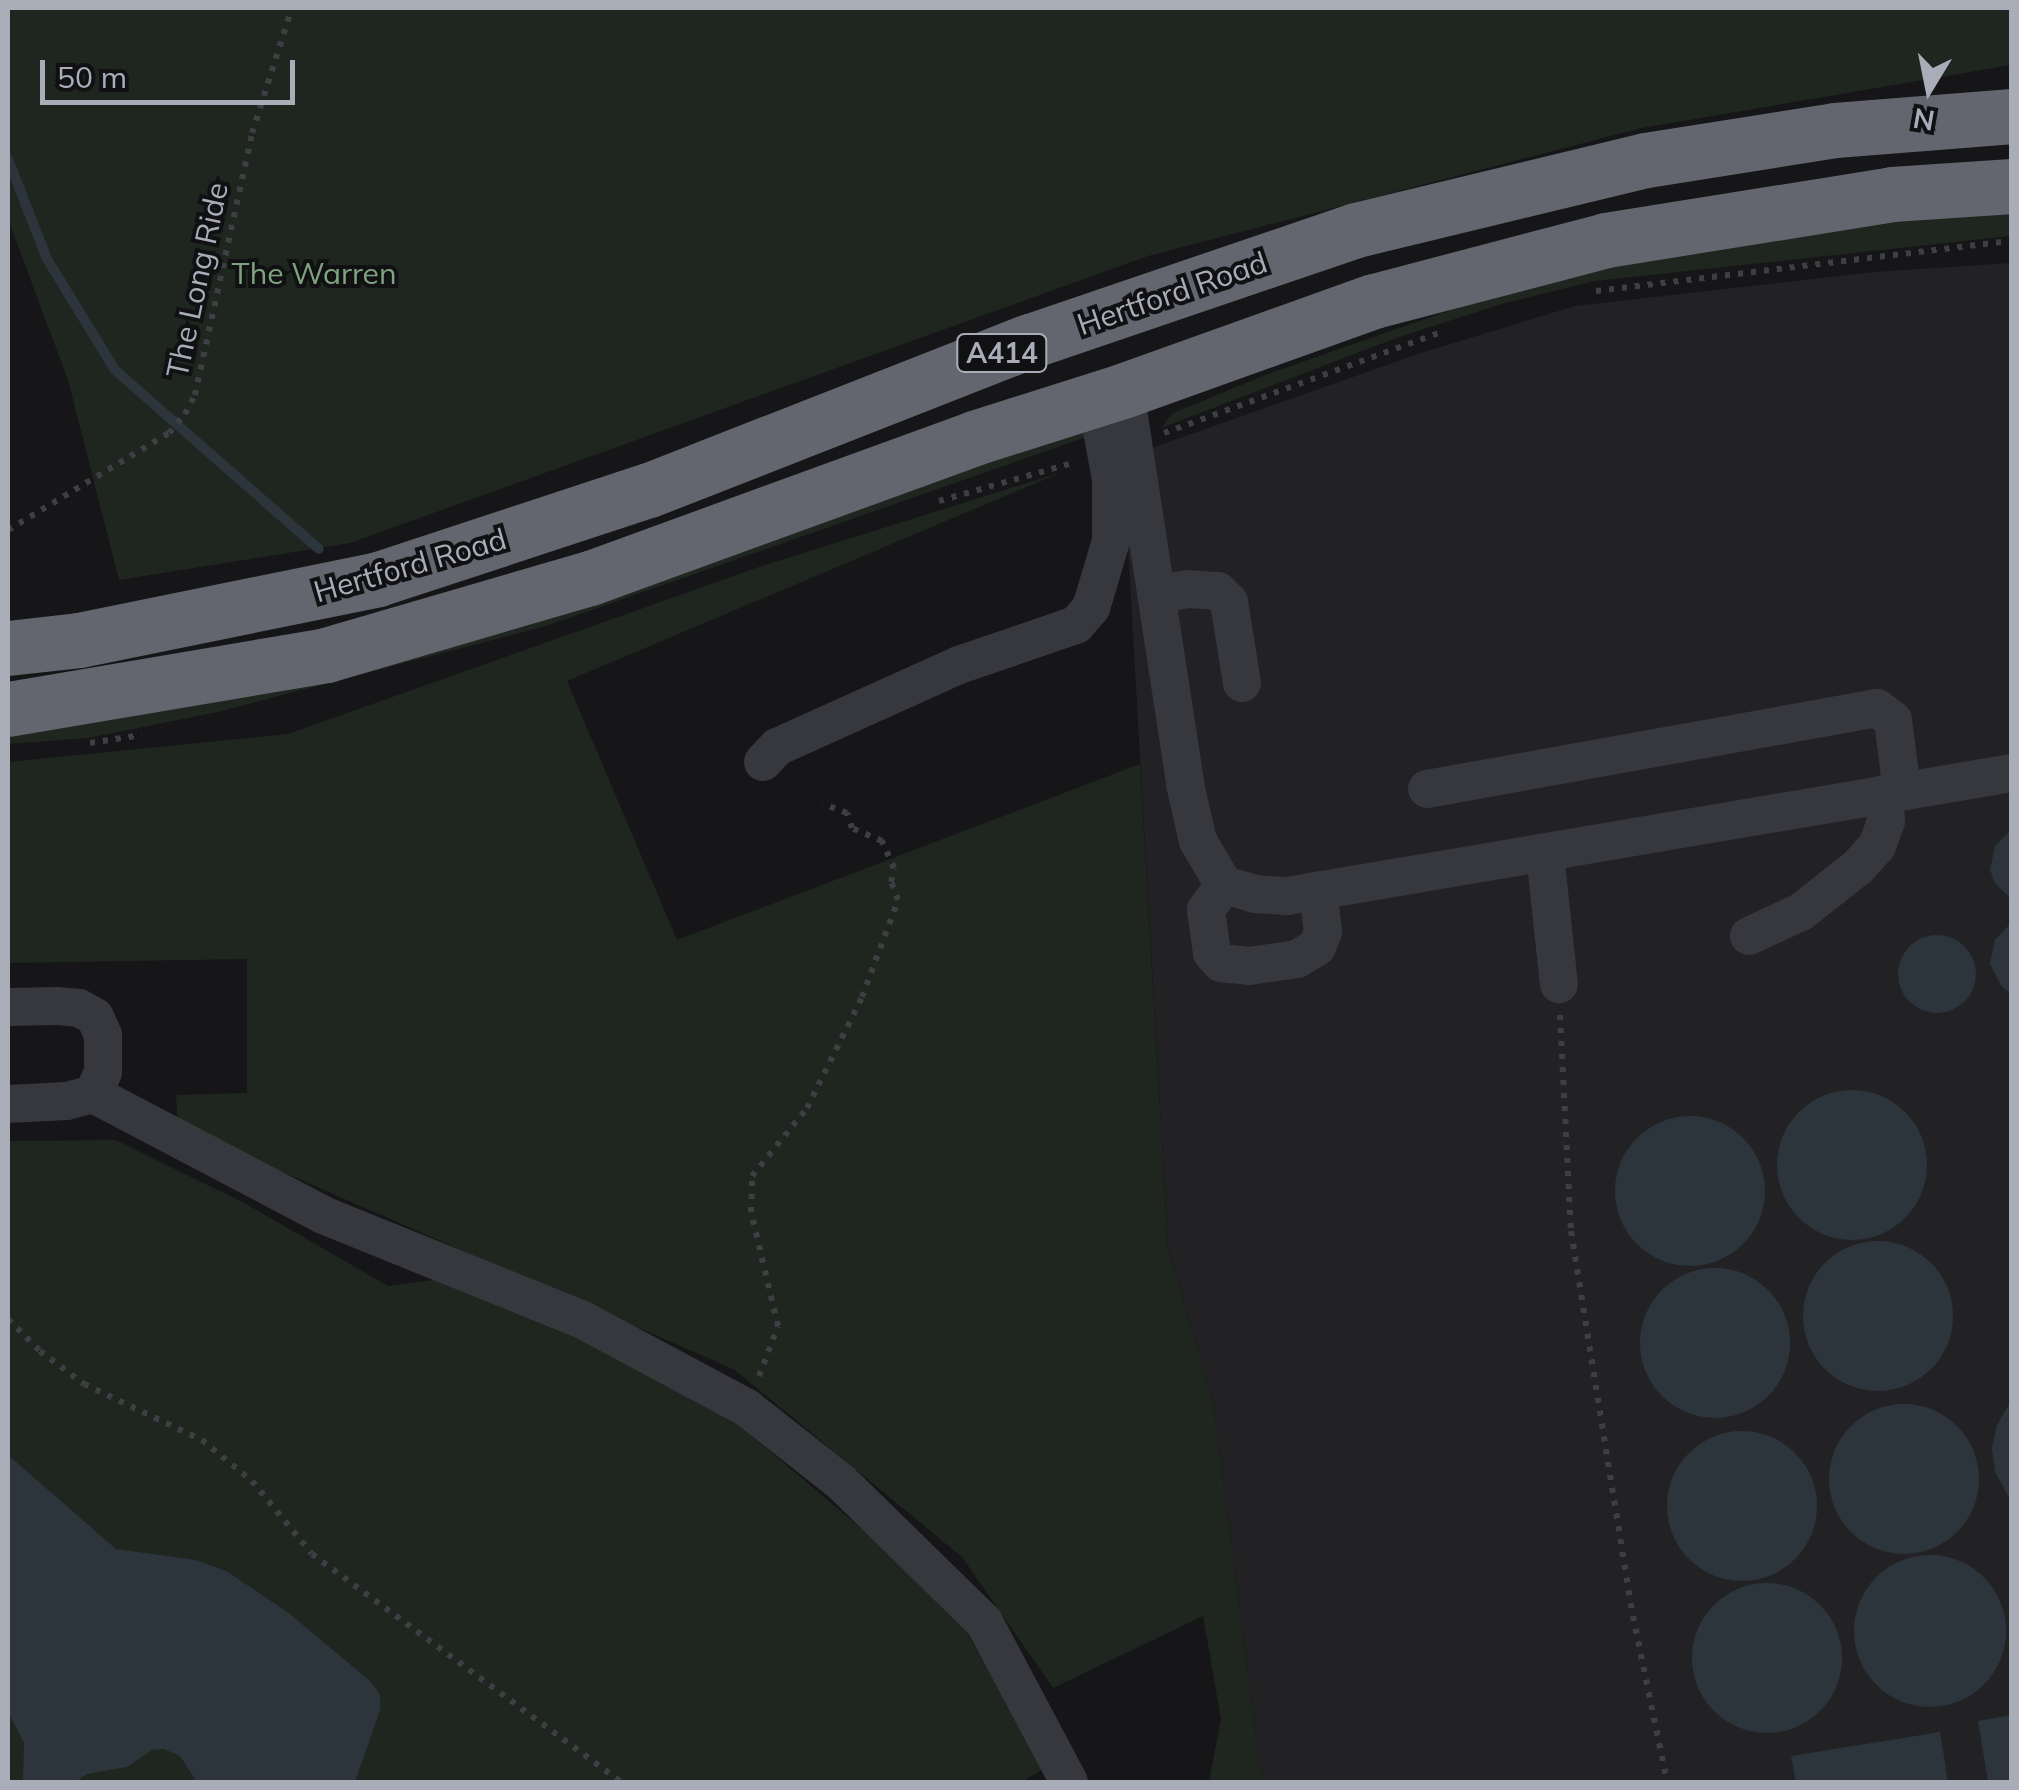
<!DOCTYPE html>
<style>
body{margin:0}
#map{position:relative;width:2019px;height:1790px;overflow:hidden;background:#161618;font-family:Mulish,sans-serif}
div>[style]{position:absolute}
.built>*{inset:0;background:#222225}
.green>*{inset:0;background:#1e261f}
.water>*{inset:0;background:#2c353c}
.round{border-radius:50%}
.stream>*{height:10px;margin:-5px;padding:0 5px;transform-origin:5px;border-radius:5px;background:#2c353c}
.path>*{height:6px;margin-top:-3px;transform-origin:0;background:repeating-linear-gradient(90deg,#3d3f44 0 5px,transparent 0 13px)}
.minor>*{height:38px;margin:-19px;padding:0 19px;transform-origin:19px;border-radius:19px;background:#37383d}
.highway>*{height:55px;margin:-27.5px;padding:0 27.5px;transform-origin:27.5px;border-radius:27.5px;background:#63666e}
span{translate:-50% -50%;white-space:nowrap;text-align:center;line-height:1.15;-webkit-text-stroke:8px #111113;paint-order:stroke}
.shield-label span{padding:2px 8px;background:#111113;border:2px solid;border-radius:8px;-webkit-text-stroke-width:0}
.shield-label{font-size:28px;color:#a8adb8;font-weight:700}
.park-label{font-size:30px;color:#7fa381}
.street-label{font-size:30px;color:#a8adb8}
.frame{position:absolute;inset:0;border:10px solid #a8adb8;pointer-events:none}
.north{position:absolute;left:1879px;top:40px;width:100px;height:100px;-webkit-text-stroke:8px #111113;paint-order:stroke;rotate:190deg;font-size:28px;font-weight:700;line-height:40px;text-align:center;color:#a8adb8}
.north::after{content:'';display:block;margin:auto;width:35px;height:45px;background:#a8adb8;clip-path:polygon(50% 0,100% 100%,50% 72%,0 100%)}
.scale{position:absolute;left:40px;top:60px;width:255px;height:45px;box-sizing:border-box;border:5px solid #a8adb8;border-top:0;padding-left:12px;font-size:30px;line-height:35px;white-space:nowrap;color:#a8adb8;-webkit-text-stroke:8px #111113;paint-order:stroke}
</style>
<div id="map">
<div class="built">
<div style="clip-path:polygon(2011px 263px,2011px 1782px,1262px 1782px,1213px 1401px,1168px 1247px,1123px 458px,1421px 353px,1575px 306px,1874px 272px)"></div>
</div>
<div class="green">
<div style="clip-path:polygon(8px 8px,2011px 8px,2011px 65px,1642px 128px,1148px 256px,350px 543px,119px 580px,68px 380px,8px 219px)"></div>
<div style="clip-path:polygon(2011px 212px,2011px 236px,1595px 281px,1502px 304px,1399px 337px,1161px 428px,1173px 413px,1268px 374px,1485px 298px,1676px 253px,1909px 218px)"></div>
<div style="clip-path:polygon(1066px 430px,1092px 435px,546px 626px,218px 712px,88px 738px,8px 744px,8px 734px)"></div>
<div style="clip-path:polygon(1062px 472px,567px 681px,677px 940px,1140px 764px,1168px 1248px,1213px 1401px,1262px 1782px,1209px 1782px,1221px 1719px,1203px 1616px,1053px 1688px,962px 1557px,735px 1370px,178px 1126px,176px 1095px,247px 1093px,247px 959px,8px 963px,8px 762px,288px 734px,759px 567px)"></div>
<div style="clip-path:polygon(116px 1140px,246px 1204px,388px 1286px,448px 1278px,603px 1348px,732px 1419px,871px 1537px,964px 1627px,1043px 1769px,1022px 1782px,8px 1782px,8px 1141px)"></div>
</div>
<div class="water">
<div style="clip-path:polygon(2011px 830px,2011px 899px,1995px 883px,1990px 870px,1995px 846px)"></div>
<div style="clip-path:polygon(2011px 923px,2011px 993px,2002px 987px,1990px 964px,1995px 940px)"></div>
<div class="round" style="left:1898px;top:935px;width:78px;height:78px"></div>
<div class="round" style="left:1777px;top:1090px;width:150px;height:150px"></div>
<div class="round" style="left:1615px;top:1116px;width:150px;height:150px"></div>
<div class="round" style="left:1803px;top:1241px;width:150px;height:150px"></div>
<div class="round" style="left:1640px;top:1268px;width:150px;height:150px"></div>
<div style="clip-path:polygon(2011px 1401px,2011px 1501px,1995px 1472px,1992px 1448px,1997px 1425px)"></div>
<div class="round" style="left:1829px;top:1404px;width:150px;height:150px"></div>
<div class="round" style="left:1667px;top:1431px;width:150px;height:150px"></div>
<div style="clip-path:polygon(8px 1455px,116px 1549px,196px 1560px,228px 1572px,290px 1614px,371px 1682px,380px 1695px,380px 1710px,355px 1782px,197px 1782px,180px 1756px,164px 1749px,152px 1750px,127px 1767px,87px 1774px,75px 1782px,23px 1782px,24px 1743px,8px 1712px)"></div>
<div class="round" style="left:1854px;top:1555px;width:152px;height:152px"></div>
<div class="round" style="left:1692px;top:1583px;width:150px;height:150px"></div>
<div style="clip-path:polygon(2011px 1715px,2011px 1782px,1988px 1782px,1978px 1721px)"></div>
<div style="clip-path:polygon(1940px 1732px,1948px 1782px,1796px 1782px,1791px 1756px)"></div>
</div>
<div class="stream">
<div style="left:8px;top:159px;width:107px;rotate:68.7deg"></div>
<div style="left:47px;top:259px;width:130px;rotate:58.5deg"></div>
<div style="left:115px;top:370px;width:271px;rotate:41.3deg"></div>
</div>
<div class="path">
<div style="left:1596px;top:291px;width:419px;rotate:-6.9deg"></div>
<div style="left:1164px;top:433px;width:293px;rotate:-20deg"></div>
<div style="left:939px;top:501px;width:142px;rotate:-15.9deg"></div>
<div style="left:8px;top:530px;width:188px;rotate:-31.1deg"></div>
<div style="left:169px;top:433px;width:25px;rotate:-50deg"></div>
<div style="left:185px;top:414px;width:21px;rotate:-62deg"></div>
<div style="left:195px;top:395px;width:268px;rotate:-77.7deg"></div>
<div style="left:252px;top:133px;width:131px;rotate:-72.3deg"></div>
<div style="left:90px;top:743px;width:52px;rotate:-8.9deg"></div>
<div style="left:1560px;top:1015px;width:216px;rotate:87.1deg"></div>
<div style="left:1571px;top:1231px;width:390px;rotate:80.9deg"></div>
<div style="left:1633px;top:1616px;width:169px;rotate:78.4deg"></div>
<div style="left:8px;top:1319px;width:45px;rotate:45deg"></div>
<div style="left:40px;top:1351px;width:55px;rotate:36.9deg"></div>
<div style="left:84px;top:1384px;width:131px;rotate:25.4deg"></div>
<div style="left:202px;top:1440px;width:65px;rotate:39.4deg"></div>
<div style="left:252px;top:1481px;width:94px;rotate:50.6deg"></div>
<div style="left:312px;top:1554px;width:384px;rotate:36.4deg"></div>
<div style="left:759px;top:1376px;width:53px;rotate:-69.2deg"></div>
<div style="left:778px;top:1326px;width:117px;rotate:-103.3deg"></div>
<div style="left:751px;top:1212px;width:36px;rotate:-88deg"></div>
<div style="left:752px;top:1176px;width:87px;rotate:-51deg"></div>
<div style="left:807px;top:1108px;width:124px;rotate:-63.6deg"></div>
<div style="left:862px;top:997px;width:103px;rotate:-69.6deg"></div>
<div style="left:898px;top:900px;width:19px;rotate:-111deg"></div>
<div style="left:891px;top:882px;width:14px;rotate:-78deg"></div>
<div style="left:894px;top:868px;width:30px;rotate:-114deg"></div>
<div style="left:882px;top:841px;width:33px;rotate:-157deg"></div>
<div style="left:852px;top:828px;width:16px;rotate:-108deg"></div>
<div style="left:847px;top:813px;width:26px;rotate:-159deg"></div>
</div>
<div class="minor">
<div style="left:1125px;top:390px;width:399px;rotate:81.3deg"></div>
<div style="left:1185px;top:784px;width:58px;rotate:77.2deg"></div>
<div style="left:1198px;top:841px;width:51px;rotate:59.4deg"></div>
<div style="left:1224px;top:885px;width:32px;rotate:16deg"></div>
<div style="left:1255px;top:894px;width:32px;rotate:4deg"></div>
<div style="left:1287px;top:896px;width:735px;rotate:-9.63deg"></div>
<div style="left:1157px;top:594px;width:31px;rotate:-9deg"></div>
<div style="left:1188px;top:589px;width:30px;rotate:4deg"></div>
<div style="left:1218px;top:591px;width:16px;rotate:45deg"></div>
<div style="left:1229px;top:602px;width:82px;rotate:80.9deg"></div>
<div style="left:763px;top:762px;width:21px;rotate:-47deg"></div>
<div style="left:777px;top:747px;width:200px;rotate:-24.3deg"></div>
<div style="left:959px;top:665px;width:124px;rotate:-18.9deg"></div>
<div style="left:1076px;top:625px;width:23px;rotate:-49deg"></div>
<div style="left:1091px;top:608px;width:70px;rotate:-73.4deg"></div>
<div style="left:1111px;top:541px;width:62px;rotate:-90deg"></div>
<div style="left:1111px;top:479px;width:82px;rotate:-100.5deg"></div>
<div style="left:1427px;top:789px;width:457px;rotate:-10.2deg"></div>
<div style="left:1877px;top:708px;width:20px;rotate:37deg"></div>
<div style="left:1893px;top:720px;width:72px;rotate:82.8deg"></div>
<div style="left:1545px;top:854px;width:131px;rotate:83.9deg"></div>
<div style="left:1224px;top:885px;width:31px;rotate:126deg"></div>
<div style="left:1206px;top:910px;width:43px;rotate:82.1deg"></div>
<div style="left:1212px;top:953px;width:13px;rotate:48deg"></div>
<div style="left:1221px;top:963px;width:28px;rotate:6deg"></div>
<div style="left:1249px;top:966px;width:49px;rotate:-8.3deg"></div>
<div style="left:1297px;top:959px;width:23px;rotate:-31deg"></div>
<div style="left:1317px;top:947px;width:16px;rotate:-68deg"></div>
<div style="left:1323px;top:932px;width:42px;rotate:-96.8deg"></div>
<div style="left:1749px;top:936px;width:57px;rotate:-24.8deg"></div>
<div style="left:1801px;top:912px;width:73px;rotate:-38.3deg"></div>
<div style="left:1858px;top:867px;width:28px;rotate:-48deg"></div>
<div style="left:1877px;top:846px;width:27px;rotate:-70deg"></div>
<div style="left:1886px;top:821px;width:27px;rotate:-96deg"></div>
<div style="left:8px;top:1007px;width:49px;rotate:-1.2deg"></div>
<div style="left:57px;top:1006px;width:22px;rotate:5deg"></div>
<div style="left:79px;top:1008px;width:18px;rotate:29deg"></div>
<div style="left:95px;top:1017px;width:20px;rotate:66deg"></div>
<div style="left:103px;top:1035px;width:37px;rotate:90deg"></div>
<div style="left:103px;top:1072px;width:24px;rotate:114deg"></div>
<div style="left:93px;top:1094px;width:28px;rotate:165deg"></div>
<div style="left:66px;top:1101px;width:58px;rotate:177deg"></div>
<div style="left:93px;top:1094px;width:260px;rotate:27.7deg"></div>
<div style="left:323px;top:1215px;width:278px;rotate:22deg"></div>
<div style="left:581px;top:1319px;width:188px;rotate:28.2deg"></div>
<div style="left:747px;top:1408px;width:120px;rotate:38.2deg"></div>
<div style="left:841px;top:1482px;width:200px;rotate:44.4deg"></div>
<div style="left:984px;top:1622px;width:181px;rotate:62deg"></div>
</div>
<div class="highway">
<div style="left:8px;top:648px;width:71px;rotate:-6.4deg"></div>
<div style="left:79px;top:640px;width:305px;rotate:-11.5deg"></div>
<div style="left:378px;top:579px;width:285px;rotate:-18.2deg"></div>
<div style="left:649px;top:490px;width:409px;rotate:-21.4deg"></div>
<div style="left:1030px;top:341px;width:344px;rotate:-18.8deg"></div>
<div style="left:1356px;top:230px;width:298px;rotate:-13.6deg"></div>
<div style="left:1646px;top:160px;width:191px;rotate:-9deg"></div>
<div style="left:1835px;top:130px;width:178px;rotate:-4.5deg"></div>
<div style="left:8px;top:709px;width:323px;rotate:-9.6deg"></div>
<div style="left:326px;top:655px;width:275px;rotate:-16.3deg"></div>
<div style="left:590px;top:578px;width:409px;rotate:-20deg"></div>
<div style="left:974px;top:438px;width:158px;rotate:-17.6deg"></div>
<div style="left:1125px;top:390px;width:264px;rotate:-19.7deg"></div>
<div style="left:1374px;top:301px;width:240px;rotate:-14.7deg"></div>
<div style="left:1606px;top:240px;width:290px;rotate:-9.1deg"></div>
<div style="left:1892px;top:194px;width:120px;rotate:-3.8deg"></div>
</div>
<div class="shield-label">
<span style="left:1002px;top:353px">A414</span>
</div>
<div class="park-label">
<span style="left:314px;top:273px">The Warren</span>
</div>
<div class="street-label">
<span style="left:197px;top:280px;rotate:-78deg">The Long Ride</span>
<span style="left:1172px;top:293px;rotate:-19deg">Hertford Road</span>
<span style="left:410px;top:565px;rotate:-16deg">Hertford Road</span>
</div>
<div class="frame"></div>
<div class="north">N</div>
<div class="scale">50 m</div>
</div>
